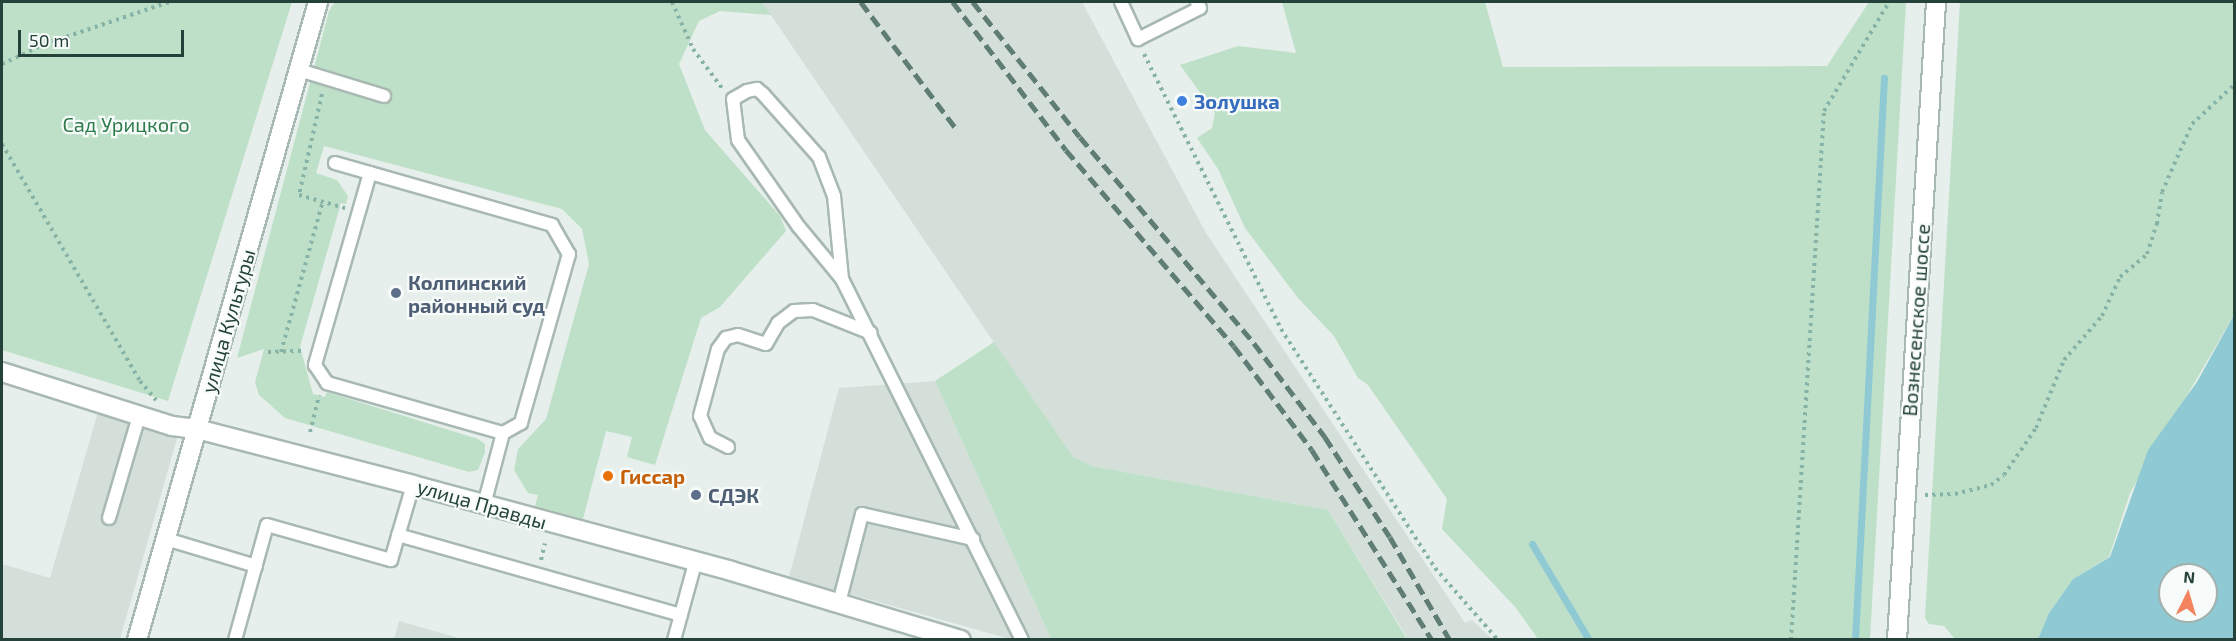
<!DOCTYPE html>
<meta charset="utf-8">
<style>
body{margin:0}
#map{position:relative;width:2236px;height:641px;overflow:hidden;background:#e6efeb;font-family:"Exo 2",sans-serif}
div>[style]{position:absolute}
.built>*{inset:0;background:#d4dfda}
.green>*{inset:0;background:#bfe0c8}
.water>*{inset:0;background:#8ec9d4}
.stream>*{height:7px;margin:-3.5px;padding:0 3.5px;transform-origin:3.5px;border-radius:3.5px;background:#8ec9d4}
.path>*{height:4px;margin-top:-2px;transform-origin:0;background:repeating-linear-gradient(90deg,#86b3a5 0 3px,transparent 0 7.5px)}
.roads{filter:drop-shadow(2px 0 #a8b8b2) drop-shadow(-2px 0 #a8b8b2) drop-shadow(0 2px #a8b8b2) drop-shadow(0 -2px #a8b8b2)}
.lane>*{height:12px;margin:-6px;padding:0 6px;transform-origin:6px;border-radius:6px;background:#fff}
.street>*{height:18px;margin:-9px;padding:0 9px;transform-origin:9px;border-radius:9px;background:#fff}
.secondary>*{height:18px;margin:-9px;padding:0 9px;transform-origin:9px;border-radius:9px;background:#fff}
.rail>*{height:4.5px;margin-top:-2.25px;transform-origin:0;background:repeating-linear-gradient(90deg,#5f7d75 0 12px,transparent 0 18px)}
.dots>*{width:16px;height:16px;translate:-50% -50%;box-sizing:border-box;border:3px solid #f7fbf9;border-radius:50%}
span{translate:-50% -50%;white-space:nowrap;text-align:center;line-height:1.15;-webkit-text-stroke:4.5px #f7fbf9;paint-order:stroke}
.shop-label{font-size:20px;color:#366cbe;font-weight:700}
.left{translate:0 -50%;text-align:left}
.park-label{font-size:20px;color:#2d7a4b}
.service-label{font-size:20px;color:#4e5e75;font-weight:700}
.street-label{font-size:20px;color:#24423a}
.food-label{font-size:20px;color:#c56008;font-weight:700}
.frame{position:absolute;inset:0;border:3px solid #24423a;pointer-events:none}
.north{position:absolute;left:2158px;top:563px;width:60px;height:60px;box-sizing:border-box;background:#f7fbf9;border:2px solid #a3b1ad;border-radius:50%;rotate:5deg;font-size:16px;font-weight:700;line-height:24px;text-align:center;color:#24423a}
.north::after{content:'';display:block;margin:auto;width:21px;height:27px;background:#f4845f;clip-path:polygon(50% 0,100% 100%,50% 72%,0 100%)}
.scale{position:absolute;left:18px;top:30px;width:166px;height:27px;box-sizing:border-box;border:3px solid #24423a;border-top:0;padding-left:8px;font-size:18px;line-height:21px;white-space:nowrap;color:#24423a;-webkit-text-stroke:4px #f7fbf9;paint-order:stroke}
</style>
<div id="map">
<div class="built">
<div style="clip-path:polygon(762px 2px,1082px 2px,1206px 233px,1465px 623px,1472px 620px,1492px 639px,1408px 639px,1328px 510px,1092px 466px,1072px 457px)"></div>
<div style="clip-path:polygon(935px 381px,1051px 639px,1010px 639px,789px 577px,839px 388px)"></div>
<div style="clip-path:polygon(98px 412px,178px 435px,120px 639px,2px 639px,2px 564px,50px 578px)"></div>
<div style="clip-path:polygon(399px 621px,462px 639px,394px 639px)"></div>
</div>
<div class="green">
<div style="clip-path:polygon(2px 2px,292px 2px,168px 401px,2px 350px)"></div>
<div style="clip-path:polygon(335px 2px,762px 2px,771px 15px,720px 11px,699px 21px,679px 64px,705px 130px,780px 216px,786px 231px,720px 307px,701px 318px,655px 465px,627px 457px,632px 437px,606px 431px,583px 519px,535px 506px,538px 495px,528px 493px,514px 470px,518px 449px,546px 419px,589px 264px,582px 229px,562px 209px,324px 146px,316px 173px,337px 180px,348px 196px,346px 204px,341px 203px,300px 347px,313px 394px,325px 397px,327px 392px,478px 439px,485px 444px,485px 452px,478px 470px,469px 472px,285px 418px,259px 395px,255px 382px,264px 349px,237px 358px,329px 11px)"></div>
<div style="clip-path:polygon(1282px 2px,1485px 2px,1503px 67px,1827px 66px,1869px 2px,1906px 2px,1870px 639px,1538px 639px,1516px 608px,1442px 529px,1447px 499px,1368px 385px,1358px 378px,1334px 336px,1298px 298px,1245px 228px,1218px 169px,1197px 138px,1212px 128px,1215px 113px,1180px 65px,1238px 46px,1296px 53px)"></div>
<div style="clip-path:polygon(1960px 2px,2234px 2px,2234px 315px,2130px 493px,2109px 557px,2073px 579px,2049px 613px,2038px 639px,1955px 639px,1944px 626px,1929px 624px,1925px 618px)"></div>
<div style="clip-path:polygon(994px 342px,1073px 457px,1092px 466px,1328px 510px,1407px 639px,1051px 639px,935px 381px)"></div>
</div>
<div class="water">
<div style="clip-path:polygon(evenodd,2234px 315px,2234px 639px,2038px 639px,2049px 613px,2073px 579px,2110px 557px,2148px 450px,2197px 382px,2234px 315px,2170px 575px,2206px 575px,2206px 611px,2170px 611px,2170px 575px)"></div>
</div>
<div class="stream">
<div style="left:1532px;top:544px;width:112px;rotate:59.3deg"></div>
<div style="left:1855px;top:640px;width:563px;rotate:-87.05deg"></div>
</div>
<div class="path">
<div style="left:672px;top:2px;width:51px;rotate:65.9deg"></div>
<div style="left:693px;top:49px;width:49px;rotate:53.4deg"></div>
<div style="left:1144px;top:54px;width:307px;rotate:63.5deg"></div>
<div style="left:1281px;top:329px;width:284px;rotate:57.2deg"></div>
<div style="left:1435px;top:568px;width:96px;rotate:48.8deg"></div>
<div style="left:2px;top:64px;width:47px;rotate:-24.9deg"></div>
<div style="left:45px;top:44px;width:131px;rotate:-18.7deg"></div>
<div style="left:322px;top:94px;width:104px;rotate:102.8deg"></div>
<div style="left:299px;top:195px;width:48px;rotate:15.8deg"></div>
<div style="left:2px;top:144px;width:274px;rotate:59.8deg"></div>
<div style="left:140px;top:381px;width:25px;rotate:50deg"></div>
<div style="left:268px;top:352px;width:33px;rotate:-2deg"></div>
<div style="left:281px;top:352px;width:157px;rotate:-74.5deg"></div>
<div style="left:310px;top:432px;width:38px;rotate:-76deg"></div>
<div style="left:1925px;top:495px;width:30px;rotate:-2deg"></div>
<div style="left:1955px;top:494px;width:37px;rotate:-14deg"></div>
<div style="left:1991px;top:485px;width:16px;rotate:-38deg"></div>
<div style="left:2004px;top:475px;width:57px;rotate:-55.8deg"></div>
<div style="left:2036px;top:428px;width:74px;rotate:-67.6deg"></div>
<div style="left:2064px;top:360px;width:58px;rotate:-49.2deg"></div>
<div style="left:2102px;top:316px;width:43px;rotate:-65.2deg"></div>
<div style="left:2120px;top:277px;width:35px;rotate:-40deg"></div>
<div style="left:2147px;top:254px;width:32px;rotate:-72deg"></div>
<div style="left:2157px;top:224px;width:32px;rotate:-81deg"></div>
<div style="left:2162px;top:192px;width:74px;rotate:-66.2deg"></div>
<div style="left:2192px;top:124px;width:57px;rotate:-42.9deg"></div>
<div style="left:541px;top:560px;width:17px;rotate:-77deg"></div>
<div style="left:1791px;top:640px;width:530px;rotate:-86.43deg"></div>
<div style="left:1824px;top:111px;width:127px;rotate:-59.2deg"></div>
</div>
<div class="roads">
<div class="lane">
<div style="left:1121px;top:2px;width:41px;rotate:65.3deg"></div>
<div style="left:1138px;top:39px;width:69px;rotate:-26.6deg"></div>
<div style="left:1200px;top:8px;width:7px;rotate:-117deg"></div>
<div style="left:299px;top:70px;width:89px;rotate:17deg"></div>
<div style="left:335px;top:163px;width:226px;rotate:15.9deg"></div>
<div style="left:552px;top:225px;width:34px;rotate:60deg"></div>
<div style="left:569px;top:254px;width:176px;rotate:105.9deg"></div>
<div style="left:521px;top:423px;width:21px;rotate:151deg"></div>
<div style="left:503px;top:433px;width:74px;rotate:104.8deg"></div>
<div style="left:370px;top:173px;width:200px;rotate:106deg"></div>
<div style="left:315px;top:365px;width:22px;rotate:56deg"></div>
<div style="left:327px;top:383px;width:183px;rotate:15.9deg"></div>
<div style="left:842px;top:279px;width:83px;rotate:-95.5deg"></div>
<div style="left:834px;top:196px;width:42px;rotate:-111deg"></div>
<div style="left:819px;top:157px;width:84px;rotate:-131.6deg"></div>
<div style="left:763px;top:94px;width:8px;rotate:-140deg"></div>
<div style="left:757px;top:89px;width:10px;rotate:169deg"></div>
<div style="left:747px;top:91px;width:16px;rotate:150deg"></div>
<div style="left:733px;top:99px;width:41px;rotate:83deg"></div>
<div style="left:738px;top:140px;width:106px;rotate:55deg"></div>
<div style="left:799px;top:227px;width:67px;rotate:50.4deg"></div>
<div style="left:842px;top:279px;width:403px;rotate:63.5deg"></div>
<div style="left:728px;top:447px;width:20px;rotate:-153deg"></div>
<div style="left:710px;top:438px;width:24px;rotate:-114deg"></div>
<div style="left:700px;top:416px;width:69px;rotate:-75deg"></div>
<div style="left:718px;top:349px;width:14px;rotate:-54deg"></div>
<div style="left:726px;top:338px;width:12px;rotate:-14deg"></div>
<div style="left:738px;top:335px;width:29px;rotate:18deg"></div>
<div style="left:766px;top:344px;width:24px;rotate:-60deg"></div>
<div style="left:778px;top:323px;width:20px;rotate:-37deg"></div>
<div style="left:794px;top:311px;width:19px;rotate:-3deg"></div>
<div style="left:813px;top:310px;width:62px;rotate:21.6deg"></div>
<div style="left:109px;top:518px;width:106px;rotate:-73.6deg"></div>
<div style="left:398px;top:535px;width:294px;rotate:15.8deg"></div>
<div style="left:166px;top:539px;width:94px;rotate:16.7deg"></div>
<div style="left:839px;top:603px;width:92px;rotate:-75.5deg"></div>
<div style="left:862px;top:514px;width:114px;rotate:12.7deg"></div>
<div style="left:235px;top:640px;width:119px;rotate:-74.5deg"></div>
<div style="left:267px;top:525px;width:129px;rotate:15.8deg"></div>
<div style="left:391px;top:560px;width:78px;rotate:-73.7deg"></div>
<div style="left:674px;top:640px;width:80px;rotate:-74.7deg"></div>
</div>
<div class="street">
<div style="left:2px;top:372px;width:178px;rotate:17.6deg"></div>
<div style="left:172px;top:426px;width:25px;rotate:7deg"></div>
<div style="left:197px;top:429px;width:223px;rotate:14.5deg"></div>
<div style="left:413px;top:485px;width:329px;rotate:15.1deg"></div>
<div style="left:731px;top:571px;width:240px;rotate:16.7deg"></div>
<div style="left:137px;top:640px;width:663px;rotate:-74.16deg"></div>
</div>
<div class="secondary">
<div style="left:1897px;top:640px;width:639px;rotate:-86.5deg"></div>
</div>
</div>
<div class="rail">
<div style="left:861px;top:2px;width:160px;rotate:53.1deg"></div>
<div style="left:953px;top:2px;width:186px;rotate:52.6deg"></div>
<div style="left:1066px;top:150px;width:258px;rotate:49.4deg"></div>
<div style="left:1234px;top:346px;width:130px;rotate:53.1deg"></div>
<div style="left:1312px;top:450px;width:225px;rotate:57.7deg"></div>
<div style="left:973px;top:2px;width:172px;rotate:51.6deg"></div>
<div style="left:1080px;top:137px;width:270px;rotate:49.8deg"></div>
<div style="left:1254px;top:343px;width:118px;rotate:52.9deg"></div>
<div style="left:1325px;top:437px;width:119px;rotate:57deg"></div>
<div style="left:1390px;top:537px;width:119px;rotate:59.8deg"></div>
</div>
<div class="dots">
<div style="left:1182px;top:101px;background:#3f7fe0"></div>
<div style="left:396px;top:293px;background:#5c6f8a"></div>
<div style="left:608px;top:476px;background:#e8710a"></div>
<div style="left:696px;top:495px;background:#5c6f8a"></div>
</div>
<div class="shop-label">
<span class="left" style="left:1194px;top:101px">Золушка</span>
</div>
<div class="park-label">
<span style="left:126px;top:124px">Сад Урицкого</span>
</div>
<div class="service-label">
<span class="left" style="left:408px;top:294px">Колпинский<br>районный суд</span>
<span class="left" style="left:708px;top:495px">СДЭК</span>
</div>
<div class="street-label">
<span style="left:1916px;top:320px;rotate:-86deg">Вознесенское шоссе</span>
<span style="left:228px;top:321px;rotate:-74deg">улица Культуры</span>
<span style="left:482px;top:504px;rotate:16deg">улица Правды</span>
</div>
<div class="food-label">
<span class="left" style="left:620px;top:476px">Гиссар</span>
</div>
<div class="frame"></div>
<div class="north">N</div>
<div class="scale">50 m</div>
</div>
